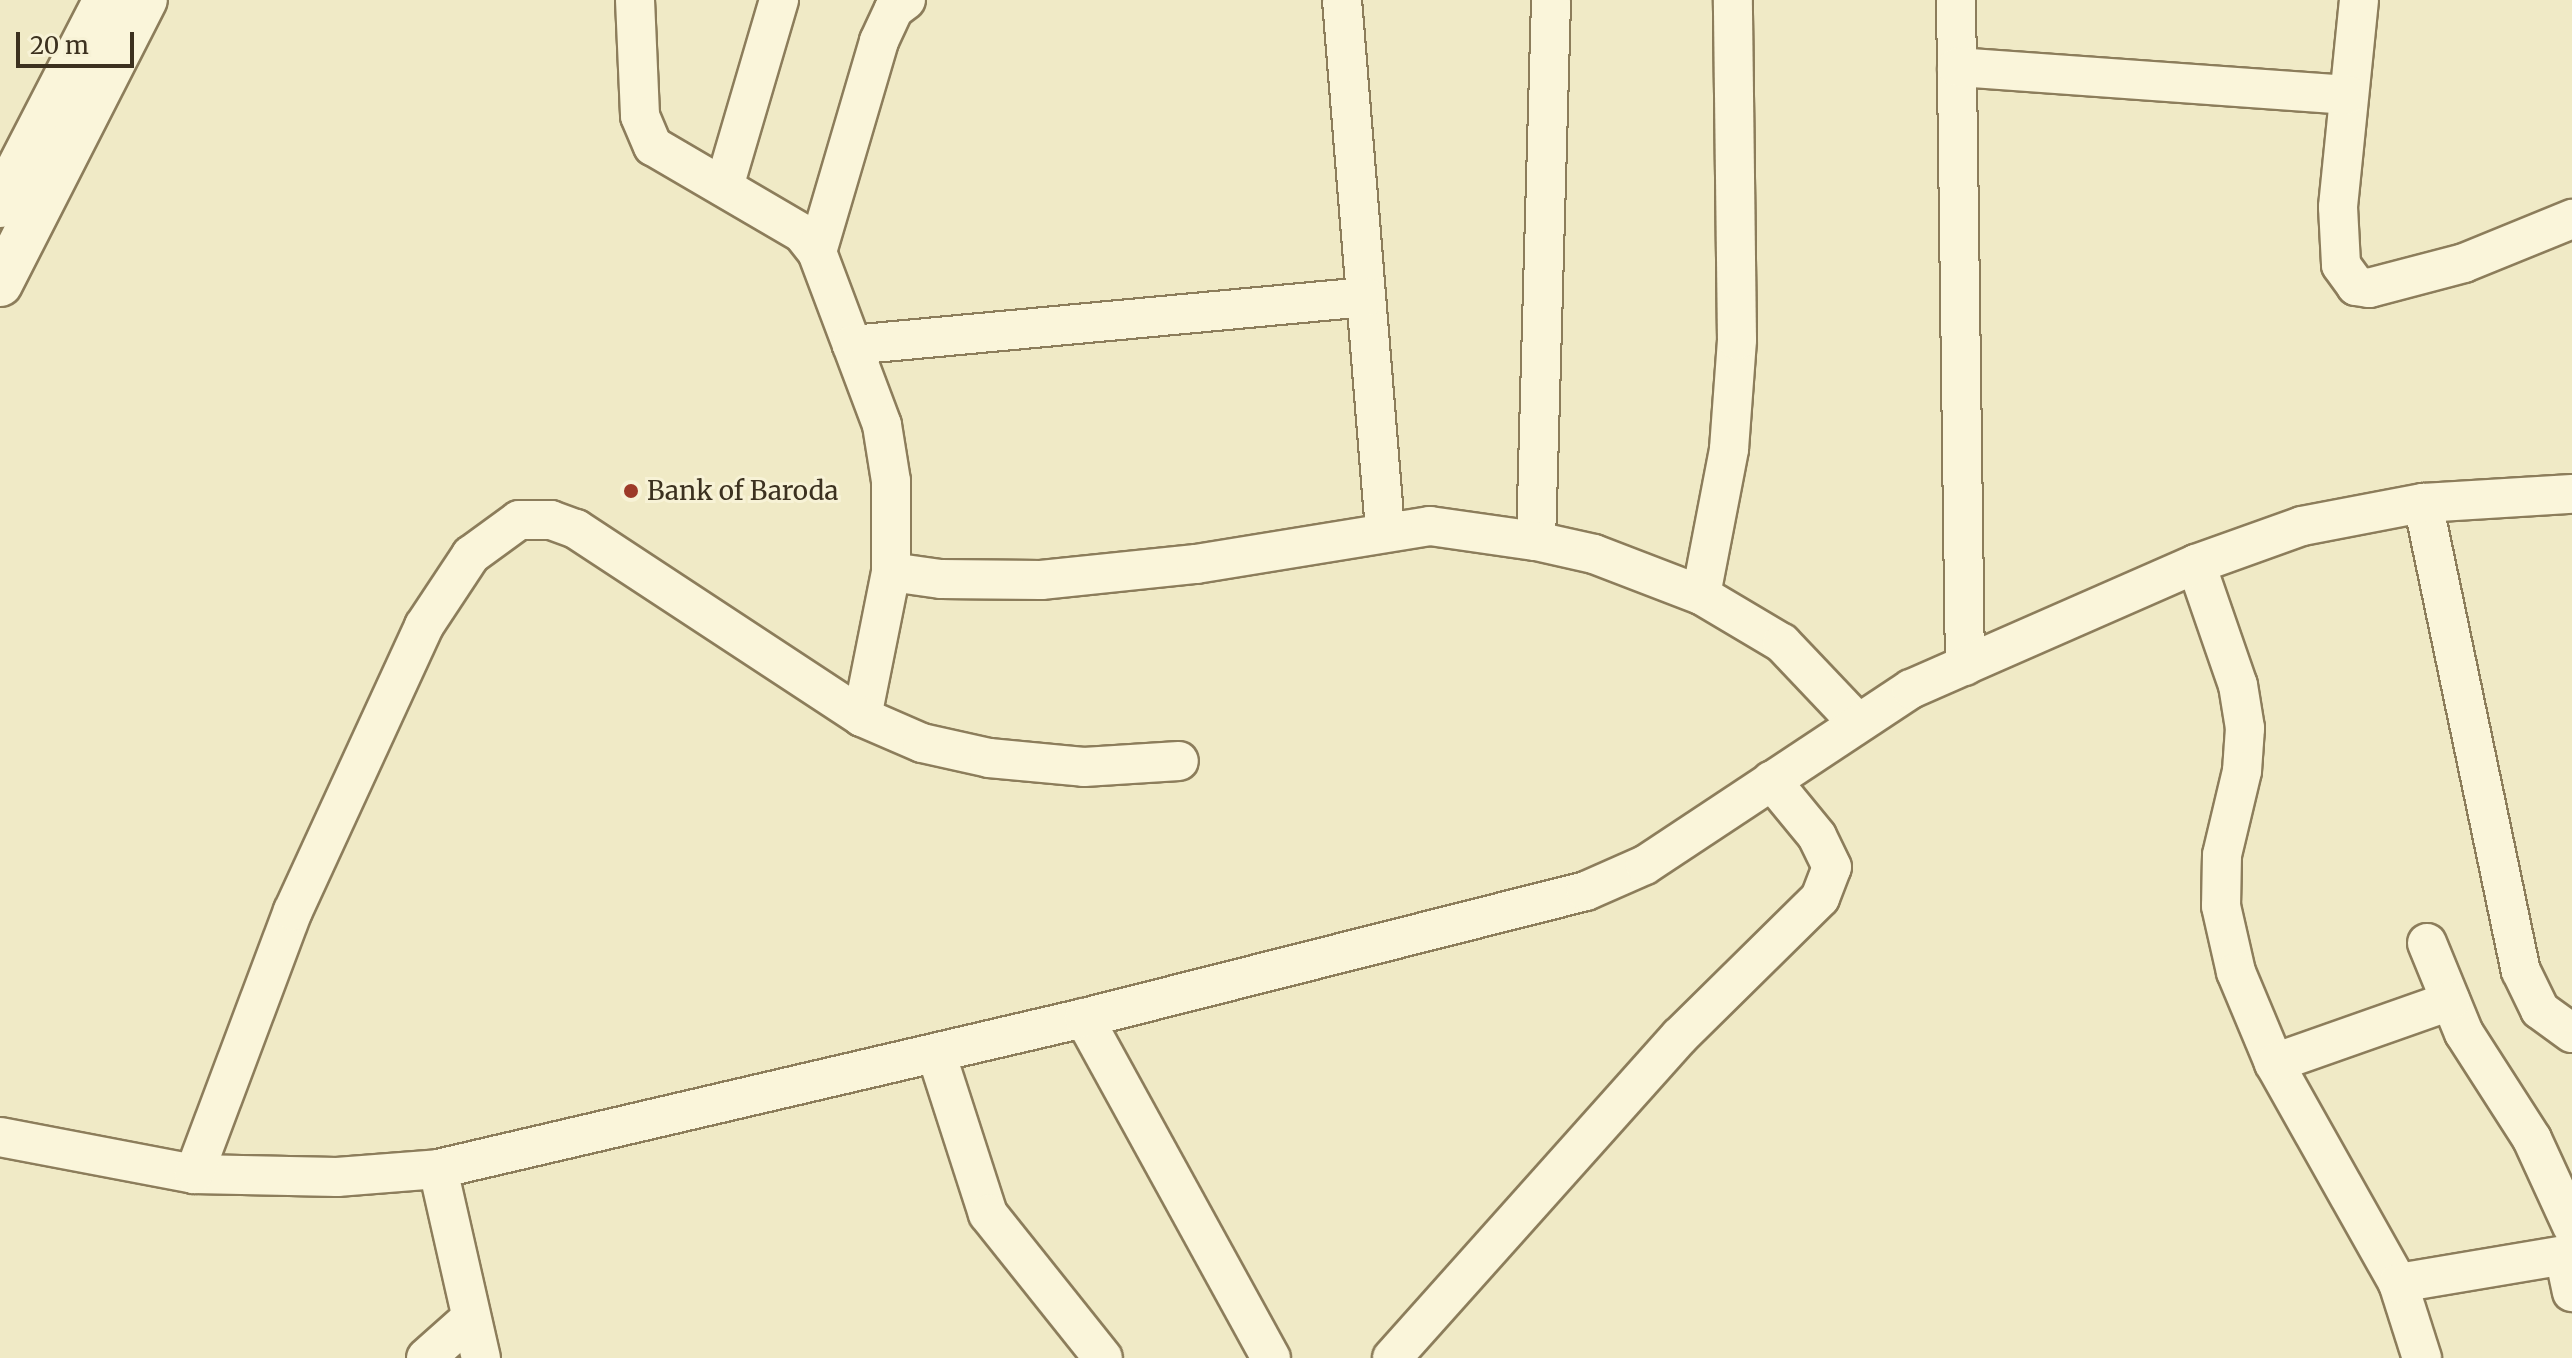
<!DOCTYPE html>
<style>
body{margin:0}
#map{position:relative;width:2572px;height:1358px;overflow:hidden;background:#f0eac6;font-family:Merriweather,serif}
div>[style]{position:absolute}
.roads{filter:drop-shadow(2px 0 #8c7d5b) drop-shadow(-2px 0 #8c7d5b) drop-shadow(0 2px #8c7d5b) drop-shadow(0 -2px #8c7d5b)}
.minor>*{height:38px;margin:-19px;padding:0 19px;transform-origin:19px;border-radius:19px;background:#faf5da}
.secondary>*{height:44px;margin:-22px;padding:0 22px;transform-origin:22px;border-radius:22px;background:#faf5da}
.dots>*{width:22px;height:22px;translate:-50% -50%;box-sizing:border-box;border:4px solid #f7f2d6;border-radius:50%}
span{translate:-50% -50%;white-space:nowrap;text-align:center;line-height:1.15;-webkit-text-stroke:6px #f7f2d6;paint-order:stroke}
.poi-label{font-size:26px;color:#3c311f}
.left{translate:0 -50%;text-align:left}
.scale{position:absolute;left:16px;top:32px;width:118px;height:36px;box-sizing:border-box;border:4px solid #3c311f;border-top:0;padding-left:10px;font-size:24px;line-height:28px;white-space:nowrap;color:#3c311f;-webkit-text-stroke:6px #f7f2d6;paint-order:stroke}
</style>
<div id="map">
<div class="roads">
<div class="minor">
<div style="left:635px;top:0;width:116px;rotate:87.5deg"></div>
<div style="left:640px;top:116px;width:33px;rotate:67deg"></div>
<div style="left:653px;top:146px;width:173px;rotate:30.3deg"></div>
<div style="left:802px;top:233px;width:24px;rotate:52deg"></div>
<div style="left:817px;top:252px;width:185px;rotate:69.4deg"></div>
<div style="left:882px;top:425px;width:57px;rotate:80.9deg"></div>
<div style="left:891px;top:481px;width:91px;rotate:90deg"></div>
<div style="left:891px;top:572px;width:148px;rotate:101.3deg"></div>
<div style="left:1342px;top:0;width:532px;rotate:85.36deg"></div>
<div style="left:1956px;top:0;width:666px;rotate:89.23deg"></div>
<div style="left:2359px;top:0;width:208px;rotate:95.8deg"></div>
<div style="left:2338px;top:207px;width:58px;rotate:87deg"></div>
<div style="left:2341px;top:265px;width:26px;rotate:54deg"></div>
<div style="left:2356px;top:286px;width:13px;rotate:9deg"></div>
<div style="left:2369px;top:288px;width:98px;rotate:-14.7deg"></div>
<div style="left:2464px;top:263px;width:117px;rotate:-22.2deg"></div>
<div style="left:1957px;top:67px;width:391px;rotate:4.1deg"></div>
<div style="left:724px;top:187px;width:195px;rotate:-73.6deg"></div>
<div style="left:817px;top:252px;width:220px;rotate:-73.6deg"></div>
<div style="left:879px;top:41px;width:35px;rotate:-65deg"></div>
<div style="left:894px;top:9px;width:15px;rotate:-37deg"></div>
<div style="left:852px;top:345px;width:516px;rotate:-5.34deg"></div>
<div style="left:2423px;top:503px;width:478px;rotate:78.2deg"></div>
<div style="left:2521px;top:971px;width:43px;rotate:64deg"></div>
<div style="left:2540px;top:1010px;width:39px;rotate:36deg"></div>
<div style="left:1536px;top:541px;width:541px;rotate:-88.41deg"></div>
<div style="left:2196px;top:564px;width:128px;rotate:70.9deg"></div>
<div style="left:2238px;top:685px;width:44px;rotate:80.8deg"></div>
<div style="left:2245px;top:728px;width:43px;rotate:94deg"></div>
<div style="left:2242px;top:771px;width:86px;rotate:103.4deg"></div>
<div style="left:2222px;top:855px;width:51px;rotate:91.1deg"></div>
<div style="left:2221px;top:906px;width:68px;rotate:77.2deg"></div>
<div style="left:2236px;top:972px;width:99px;rotate:67.3deg"></div>
<div style="left:2274px;top:1063px;width:253px;rotate:60.6deg"></div>
<div style="left:2398px;top:1283px;width:79px;rotate:72.3deg"></div>
<div style="left:891px;top:572px;width:50px;rotate:8deg"></div>
<div style="left:941px;top:579px;width:100px;rotate:0.6deg"></div>
<div style="left:1041px;top:580px;width:156px;rotate:-5.9deg"></div>
<div style="left:1196px;top:564px;width:237px;rotate:-9.2deg"></div>
<div style="left:1430px;top:526px;width:107px;rotate:8.1deg"></div>
<div style="left:1536px;top:541px;width:59px;rotate:12.6deg"></div>
<div style="left:1594px;top:554px;width:115px;rotate:21deg"></div>
<div style="left:1701px;top:595px;width:94px;rotate:30.7deg"></div>
<div style="left:1782px;top:643px;width:109px;rotate:46.5deg"></div>
<div style="left:1701px;top:595px;width:149px;rotate:-79.1deg"></div>
<div style="left:1729px;top:449px;width:109px;rotate:-85.8deg"></div>
<div style="left:1737px;top:340px;width:340px;rotate:-90.7deg"></div>
<div style="left:2427px;top:943px;width:97px;rotate:67.7deg"></div>
<div style="left:2464px;top:1033px;width:126px;rotate:57.3deg"></div>
<div style="left:2532px;top:1139px;width:96px;rotate:65.3deg"></div>
<div style="left:1084px;top:1018px;width:388px;rotate:61.2deg"></div>
<div style="left:936px;top:1053px;width:169px;rotate:72.1deg"></div>
<div style="left:988px;top:1214px;width:184px;rotate:51.4deg"></div>
<div style="left:2274px;top:1063px;width:187px;rotate:-19.4deg"></div>
<div style="left:0;top:1137px;width:197px;rotate:10.8deg"></div>
<div style="left:194px;top:1174px;width:143px;rotate:1.2deg"></div>
<div style="left:337px;top:1177px;width:101px;rotate:-4.5deg"></div>
<div style="left:438px;top:1169px;width:663px;rotate:-13.16deg"></div>
<div style="left:1084px;top:1018px;width:518px;rotate:-14.2deg"></div>
<div style="left:1586px;top:891px;width:64px;rotate:-23.8deg"></div>
<div style="left:1645px;top:865px;width:319px;rotate:-33.5deg"></div>
<div style="left:1911px;top:689px;width:311px;rotate:-23.7deg"></div>
<div style="left:2196px;top:564px;width:113px;rotate:-19.7deg"></div>
<div style="left:2302px;top:526px;width:123px;rotate:-10.8deg"></div>
<div style="left:2423px;top:503px;width:149px;rotate:-3.5deg"></div>
<div style="left:438px;top:1169px;width:194px;rotate:77.2deg"></div>
<div style="left:194px;top:1174px;width:281px;rotate:-69.4deg"></div>
<div style="left:293px;top:911px;width:314px;rotate:-65.3deg"></div>
<div style="left:424px;top:626px;width:85px;rotate:-56.5deg"></div>
<div style="left:471px;top:555px;width:59px;rotate:-36.1deg"></div>
<div style="left:519px;top:520px;width:32px"></div>
<div style="left:551px;top:520px;width:27px;rotate:20deg"></div>
<div style="left:576px;top:529px;width:342px;rotate:33.3deg"></div>
<div style="left:862px;top:717px;width:65px;rotate:23.4deg"></div>
<div style="left:922px;top:743px;width:69px;rotate:12.6deg"></div>
<div style="left:989px;top:758px;width:95px;rotate:5.4deg"></div>
<div style="left:1084px;top:767px;width:95px;rotate:-3.6deg"></div>
<div style="left:2564px;top:1255px;width:38px;rotate:78deg"></div>
<div style="left:2398px;top:1283px;width:176px;rotate:-9.5deg"></div>
<div style="left:426px;top:1358px;width:59px;rotate:-41.6deg"></div>
<div style="left:1392px;top:1358px;width:431px;rotate:-48.2deg"></div>
<div style="left:1679px;top:1037px;width:198px;rotate:-44.6deg"></div>
<div style="left:1820px;top:898px;width:33px;rotate:-69deg"></div>
<div style="left:1832px;top:867px;width:34px;rotate:-116deg"></div>
<div style="left:1817px;top:836px;width:72px;rotate:-129.4deg"></div>
</div>
<div class="secondary">
<div style="left:0;top:205px;width:231px;rotate:-62.7deg"></div>
<div style="left:0;top:284px;width:319px;rotate:-63deg"></div>
</div>
</div>
<div class="dots">
<div style="left:631px;top:491px;background:#9d3a29"></div>
</div>
<div class="poi-label">
<span class="left" style="left:647px;top:491px">Bank of Baroda</span>
</div>
<div class="scale">20 m</div>
</div>
